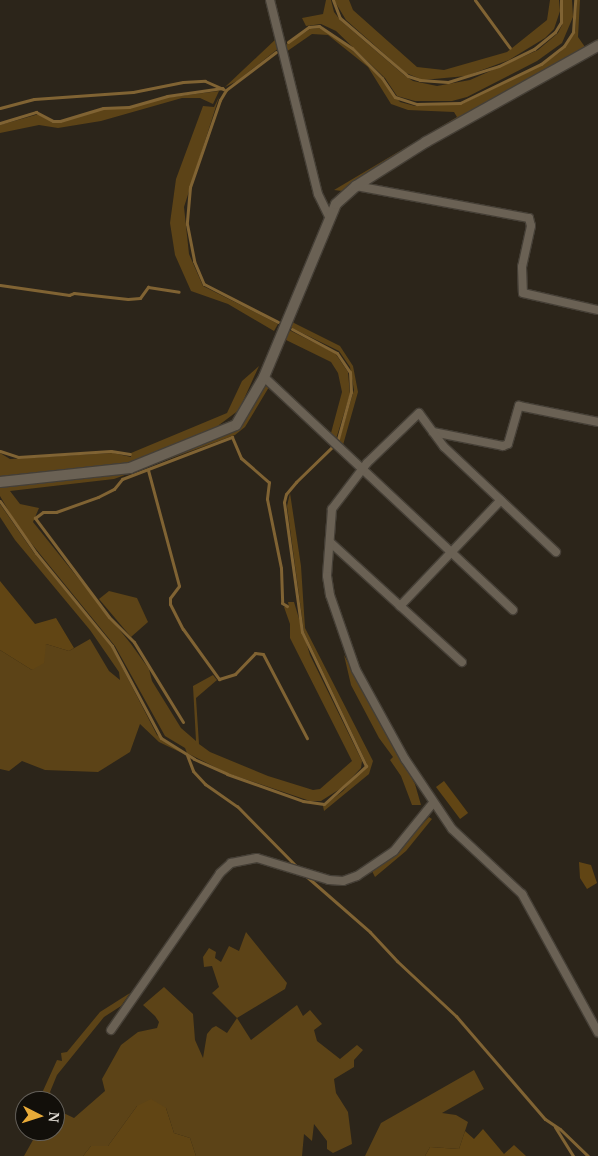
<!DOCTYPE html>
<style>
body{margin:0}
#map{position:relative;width:598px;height:1156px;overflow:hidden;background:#2c251a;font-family:"PT Serif",serif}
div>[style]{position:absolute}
.green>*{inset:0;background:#5c4317}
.forest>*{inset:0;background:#614514;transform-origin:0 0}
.stream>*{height:3px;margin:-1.5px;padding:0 1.5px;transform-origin:1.5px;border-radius:1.5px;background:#806333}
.roads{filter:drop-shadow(1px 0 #453f36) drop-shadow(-1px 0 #453f36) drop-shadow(0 1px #453f36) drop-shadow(0 -1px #453f36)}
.minor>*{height:8px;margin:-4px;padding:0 4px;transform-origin:4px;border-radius:4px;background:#6a6154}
.tertiary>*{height:10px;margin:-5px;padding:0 5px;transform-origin:5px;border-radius:5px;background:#6a6154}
span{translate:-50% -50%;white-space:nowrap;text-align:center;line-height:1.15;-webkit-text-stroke:5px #120f0a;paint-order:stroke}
.north{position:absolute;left:15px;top:1091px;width:50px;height:50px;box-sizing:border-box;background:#120f0a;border:1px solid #64605a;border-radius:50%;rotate:95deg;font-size:14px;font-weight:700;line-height:20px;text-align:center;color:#dfdad2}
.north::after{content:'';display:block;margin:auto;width:18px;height:22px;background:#e9ab38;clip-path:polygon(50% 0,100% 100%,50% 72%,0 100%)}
</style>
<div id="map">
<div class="green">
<div style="clip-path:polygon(326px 0,331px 0,334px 12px,341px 21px,404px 75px,413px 81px,437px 86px,470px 80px,538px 50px,558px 33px,562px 25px,563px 0,572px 0,573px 17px,562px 43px,537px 61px,467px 97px,452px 101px,415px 101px,397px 96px,385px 78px,336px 31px,321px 24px,306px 26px,302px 18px,323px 14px)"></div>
<div style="clip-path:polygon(334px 0,349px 0,353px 10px,417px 67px,444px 70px,507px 52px,547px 20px,550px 0,559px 0,560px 11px,554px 29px,545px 38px,509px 60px,466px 76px,423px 80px,406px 73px,346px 20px)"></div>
<div style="clip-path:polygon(577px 0,580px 0,578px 37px,585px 47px,598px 39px,598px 42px,381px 163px,342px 191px,334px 190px,457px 117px,454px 112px,408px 110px,391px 104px,368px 67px,328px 35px,312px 34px,286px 52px,284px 46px,310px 29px,319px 28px,341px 40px,378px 75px,400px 102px,415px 106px,462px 104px,542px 65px,560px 52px,575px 33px)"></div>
<div style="clip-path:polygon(277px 38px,279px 48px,237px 81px,225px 87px)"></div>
<div style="clip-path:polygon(219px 91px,213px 104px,200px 98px,182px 98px,101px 121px,58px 128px,39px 125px,0 133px,0 125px,39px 114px,56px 123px,105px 109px,127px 109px,164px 98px)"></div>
<div style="clip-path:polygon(219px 97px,184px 207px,189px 254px,203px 286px,278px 324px,274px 331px,228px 304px,191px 291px,175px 255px,170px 223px,176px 179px,203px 106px,214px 107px)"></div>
<div style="clip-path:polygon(292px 322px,340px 346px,353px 366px,358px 392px,343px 445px,339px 441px,354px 390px,350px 367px,339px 351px,290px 327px)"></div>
<div style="clip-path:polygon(289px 330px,335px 353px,348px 372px,350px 394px,336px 439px,331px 433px,342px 392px,338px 373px,331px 362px,284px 339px)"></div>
<div style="clip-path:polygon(259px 366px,239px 410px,211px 431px,131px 462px,0 478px,0 453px,10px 459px,113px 453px,131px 457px,131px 453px,227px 413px,242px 381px)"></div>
<div style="clip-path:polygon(263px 383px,269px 387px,245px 427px,235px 435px,114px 479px,10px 491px,20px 504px,39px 508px,33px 522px,131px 644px,149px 669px,152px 681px,181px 728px,196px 741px,193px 686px,213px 675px,217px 680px,196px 698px,199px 744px,210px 752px,268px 776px,313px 790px,320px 789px,352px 761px,290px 638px,290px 624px,284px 607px,289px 607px,288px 602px,294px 602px,310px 655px,362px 761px,361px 768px,343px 787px,321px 801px,310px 801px,227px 773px,187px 753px,185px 748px,165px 736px,115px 646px,18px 527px,0 496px,0 487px,134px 470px,233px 429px)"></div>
<div style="clip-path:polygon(290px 493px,301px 566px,305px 628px,373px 761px,369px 774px,324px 811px,323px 806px,343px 791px,367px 764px,304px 632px,287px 506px)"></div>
<div style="clip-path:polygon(0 504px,34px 553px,111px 646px,157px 735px,184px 754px,159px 742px,140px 724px,130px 752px,98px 772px,45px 770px,22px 761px,9px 771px,0 769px,0 650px,32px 670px,46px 644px,69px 651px,90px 639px,109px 671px,120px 680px,119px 672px,90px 630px,15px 540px,0 517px)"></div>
<div style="clip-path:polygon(109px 591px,137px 598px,148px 622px,131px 637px,99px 599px)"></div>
<div style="clip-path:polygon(344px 655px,415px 784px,421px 805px,412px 805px,401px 776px,390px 760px,393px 757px,379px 738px,351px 685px)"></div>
<div style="clip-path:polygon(429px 817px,432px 819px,406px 851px,375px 877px,372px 871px,398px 851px)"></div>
<div style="clip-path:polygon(246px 932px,287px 983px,285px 989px,237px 1018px,251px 1040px,297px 1005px,303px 1016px,310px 1010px,322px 1024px,314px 1030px,317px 1041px,340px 1059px,357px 1045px,363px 1050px,354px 1060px,354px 1067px,334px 1079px,336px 1093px,348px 1112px,352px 1144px,333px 1153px,327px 1149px,327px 1141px,314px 1124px,312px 1141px,304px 1134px,302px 1156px,196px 1156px,190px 1138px,174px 1133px,166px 1108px,137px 1106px,108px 1146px,91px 1146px,83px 1156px,24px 1156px,38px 1131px,55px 1131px,55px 1109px,74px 1118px,105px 1091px,102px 1079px,121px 1045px,138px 1032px,157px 1028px,159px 1022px,155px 1016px,143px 1005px,164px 987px,193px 1014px,195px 1040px,203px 1058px,207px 1034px,212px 1028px,216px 1026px,227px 1033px,237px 1018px,212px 993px,219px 987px,212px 966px,204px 967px,203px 957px,209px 948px,216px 952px,215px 958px,221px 962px,229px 946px,239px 951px)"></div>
<div style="clip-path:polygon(130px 993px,121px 1006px,104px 1017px,57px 1075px,50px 1092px,55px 1101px,34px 1101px,33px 1093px,42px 1093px,57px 1060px,62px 1061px,61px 1053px,67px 1052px,100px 1012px)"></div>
<div style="clip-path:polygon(474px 1070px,484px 1089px,442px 1113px,456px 1115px,468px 1122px,459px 1149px,430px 1147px,425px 1156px,365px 1156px,381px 1123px)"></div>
</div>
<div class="forest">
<div style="clip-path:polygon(0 581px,35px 624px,56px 618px,74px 648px,69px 651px,46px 644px,44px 663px,32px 670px,0 650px)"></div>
<div style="left:444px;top:781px;width:40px;height:10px;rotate:53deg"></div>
<div style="clip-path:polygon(579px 862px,591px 865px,597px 883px,587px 889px,580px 878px)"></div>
<div style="clip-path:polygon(151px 1099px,166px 1108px,174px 1133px,190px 1138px,196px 1156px,83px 1156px,91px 1146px,108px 1146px,137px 1106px)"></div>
<div style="clip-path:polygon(483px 1129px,504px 1154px,514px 1145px,526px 1156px,425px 1156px,430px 1147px,459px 1149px,465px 1131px,474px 1139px)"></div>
</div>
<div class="stream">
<div style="left:333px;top:0;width:19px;rotate:69deg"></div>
<div style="left:340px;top:18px;width:89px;rotate:40.5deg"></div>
<div style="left:408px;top:76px;width:13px;rotate:18deg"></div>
<div style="left:420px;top:80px;width:28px;rotate:4deg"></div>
<div style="left:448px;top:82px;width:53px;rotate:-17.4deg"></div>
<div style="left:499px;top:66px;width:39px;rotate:-26deg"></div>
<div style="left:534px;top:49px;width:27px;rotate:-39deg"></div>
<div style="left:555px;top:32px;width:12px;rotate:-59deg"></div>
<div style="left:561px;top:22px;width:22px;rotate:-90deg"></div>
<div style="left:475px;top:0;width:59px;rotate:53.9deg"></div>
<div style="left:288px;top:42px;width:26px;rotate:-36deg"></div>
<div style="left:309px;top:27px;width:10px;rotate:-6deg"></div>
<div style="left:319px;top:26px;width:40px;rotate:34deg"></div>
<div style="left:352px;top:48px;width:42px;rotate:45deg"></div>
<div style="left:382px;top:78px;width:23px;rotate:56deg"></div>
<div style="left:395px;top:97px;width:23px;rotate:18deg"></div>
<div style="left:417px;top:104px;width:43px;rotate:-1.3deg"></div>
<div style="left:460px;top:103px;width:90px;rotate:-25.7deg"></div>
<div style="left:541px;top:64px;width:29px;rotate:-38deg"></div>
<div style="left:564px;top:46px;width:17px;rotate:-57deg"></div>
<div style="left:573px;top:32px;width:32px;rotate:-86deg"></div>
<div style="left:276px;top:52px;width:63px;rotate:142.8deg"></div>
<div style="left:226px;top:90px;width:12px;rotate:121deg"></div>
<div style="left:220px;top:100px;width:92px;rotate:109deg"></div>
<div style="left:190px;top:187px;width:37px;rotate:95deg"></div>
<div style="left:187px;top:224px;width:38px;rotate:79deg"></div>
<div style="left:194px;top:261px;width:25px;rotate:67deg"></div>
<div style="left:204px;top:284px;width:83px;rotate:27.2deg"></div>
<div style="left:0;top:108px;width:35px;rotate:-15deg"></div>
<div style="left:34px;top:99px;width:99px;rotate:-4deg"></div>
<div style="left:133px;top:92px;width:51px;rotate:-11.3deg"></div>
<div style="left:183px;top:82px;width:22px;rotate:-3deg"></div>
<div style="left:205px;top:81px;width:20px;rotate:24deg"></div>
<div style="left:0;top:123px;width:38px;rotate:-17deg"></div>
<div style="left:36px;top:112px;width:19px;rotate:28deg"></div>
<div style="left:53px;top:121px;width:7px"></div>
<div style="left:60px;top:121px;width:45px;rotate:-16.8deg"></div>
<div style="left:103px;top:108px;width:26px;rotate:-2deg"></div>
<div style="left:129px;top:107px;width:40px;rotate:-16deg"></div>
<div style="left:167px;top:96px;width:56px;rotate:-8.3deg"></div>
<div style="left:0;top:285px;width:70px;rotate:8.2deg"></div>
<div style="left:69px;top:295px;width:5px;rotate:-22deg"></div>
<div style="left:74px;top:293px;width:54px;rotate:6.3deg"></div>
<div style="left:128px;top:299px;width:12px;rotate:-5deg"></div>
<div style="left:140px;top:298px;width:14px;rotate:-54deg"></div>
<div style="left:148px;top:287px;width:31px;rotate:9deg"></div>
<div style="left:292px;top:329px;width:51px;rotate:28.1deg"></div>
<div style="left:337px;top:353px;width:23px;rotate:56deg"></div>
<div style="left:350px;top:372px;width:20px;rotate:87deg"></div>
<div style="left:351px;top:392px;width:49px;rotate:105.5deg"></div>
<div style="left:0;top:451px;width:19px;rotate:18deg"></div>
<div style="left:18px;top:457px;width:93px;rotate:-3.7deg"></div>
<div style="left:111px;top:451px;width:19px;rotate:9deg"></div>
<div style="left:148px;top:470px;width:120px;rotate:75deg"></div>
<div style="left:179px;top:586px;width:15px;rotate:127deg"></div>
<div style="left:170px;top:598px;width:6px;rotate:90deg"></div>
<div style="left:170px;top:604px;width:28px;rotate:63deg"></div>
<div style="left:183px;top:629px;width:62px;rotate:54.2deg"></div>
<div style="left:219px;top:679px;width:17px;rotate:-17deg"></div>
<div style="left:235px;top:674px;width:29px;rotate:-46deg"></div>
<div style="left:255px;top:653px;width:8px;rotate:7deg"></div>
<div style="left:263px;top:654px;width:95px;rotate:62.4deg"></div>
<div style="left:0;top:501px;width:63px;rotate:55.3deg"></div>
<div style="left:36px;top:553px;width:120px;rotate:50.7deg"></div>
<div style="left:112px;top:646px;width:104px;rotate:62deg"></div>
<div style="left:161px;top:738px;width:39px;rotate:32deg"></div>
<div style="left:194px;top:759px;width:36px;rotate:24deg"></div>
<div style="left:227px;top:774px;width:81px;rotate:19.6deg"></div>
<div style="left:303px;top:801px;width:21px;rotate:8deg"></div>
<div style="left:324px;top:804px;width:57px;rotate:-42.1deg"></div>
<div style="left:366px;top:766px;width:148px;rotate:-115.5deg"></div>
<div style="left:302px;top:632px;width:131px;rotate:-97.9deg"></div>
<div style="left:284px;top:502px;width:8px;rotate:-76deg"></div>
<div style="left:286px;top:494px;width:16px;rotate:-50deg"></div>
<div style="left:296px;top:482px;width:50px;rotate:-44.2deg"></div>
<div style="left:183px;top:722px;width:94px;rotate:-121.5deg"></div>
<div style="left:134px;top:642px;width:35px;rotate:-135deg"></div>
<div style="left:109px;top:617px;width:124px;rotate:-126.8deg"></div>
<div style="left:35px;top:518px;width:10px;rotate:-37deg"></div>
<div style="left:43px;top:512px;width:13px"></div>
<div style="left:56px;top:512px;width:45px;rotate:-19.7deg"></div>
<div style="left:98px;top:497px;width:18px;rotate:-27deg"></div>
<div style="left:114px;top:489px;width:13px;rotate:-51deg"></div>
<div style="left:122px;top:479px;width:118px;rotate:-20.9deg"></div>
<div style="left:232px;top:437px;width:23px;rotate:67deg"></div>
<div style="left:241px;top:458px;width:37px;rotate:41deg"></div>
<div style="left:269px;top:482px;width:17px;rotate:97deg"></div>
<div style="left:267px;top:499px;width:70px;rotate:78.5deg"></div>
<div style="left:281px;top:568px;width:35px;rotate:88deg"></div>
<div style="left:282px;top:603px;width:6px;rotate:31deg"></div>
<div style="left:187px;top:755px;width:17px;rotate:69deg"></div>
<div style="left:193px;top:771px;width:18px;rotate:47deg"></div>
<div style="left:205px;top:784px;width:39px;rotate:35deg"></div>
<div style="left:237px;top:806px;width:87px;rotate:45.5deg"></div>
<div style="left:306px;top:876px;width:85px;rotate:41.2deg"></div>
<div style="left:370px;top:932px;width:40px;rotate:47deg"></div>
<div style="left:397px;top:961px;width:81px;rotate:43deg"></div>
<div style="left:456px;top:1016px;width:136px;rotate:49.2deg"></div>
<div style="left:545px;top:1119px;width:18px;rotate:34deg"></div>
<div style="left:560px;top:1129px;width:39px;rotate:44deg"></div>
<div style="left:555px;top:1127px;width:34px;rotate:58deg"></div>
</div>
<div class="roads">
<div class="minor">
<div style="left:270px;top:0;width:200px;rotate:76.1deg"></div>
<div style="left:318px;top:194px;width:25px;rotate:64deg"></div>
<div style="left:356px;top:186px;width:176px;rotate:10.5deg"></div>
<div style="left:529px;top:218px;width:8px;rotate:76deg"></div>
<div style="left:531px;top:226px;width:42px;rotate:102.4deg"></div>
<div style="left:522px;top:267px;width:26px;rotate:88deg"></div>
<div style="left:523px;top:293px;width:77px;rotate:12.8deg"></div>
<div style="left:264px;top:377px;width:341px;rotate:43.1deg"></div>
<div style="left:433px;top:432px;width:71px;rotate:11.3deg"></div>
<div style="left:503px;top:446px;width:5px;rotate:-22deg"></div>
<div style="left:508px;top:444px;width:40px;rotate:-74deg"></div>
<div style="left:519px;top:406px;width:81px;rotate:11.4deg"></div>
<div style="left:331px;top:543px;width:177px;rotate:42.3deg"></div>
<div style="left:556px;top:552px;width:154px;rotate:-136.8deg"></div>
<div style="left:444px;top:447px;width:42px;rotate:-126.3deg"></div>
<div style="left:419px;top:413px;width:72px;rotate:136.1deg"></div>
<div style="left:367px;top:463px;width:58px;rotate:127.3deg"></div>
<div style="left:332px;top:509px;width:67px;rotate:94.3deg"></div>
<div style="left:327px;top:576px;width:19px;rotate:81deg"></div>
<div style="left:330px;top:595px;width:79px;rotate:70.9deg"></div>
<div style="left:356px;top:670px;width:102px;rotate:61.2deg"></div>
<div style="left:405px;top:759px;width:84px;rotate:56.1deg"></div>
<div style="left:452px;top:829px;width:96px;rotate:42.9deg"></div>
<div style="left:522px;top:894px;width:158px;rotate:61.2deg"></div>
<div style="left:400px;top:606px;width:146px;rotate:-46.4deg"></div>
<div style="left:111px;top:1030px;width:191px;rotate:-55.2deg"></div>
<div style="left:220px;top:873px;width:15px;rotate:-42deg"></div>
<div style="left:231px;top:863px;width:26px;rotate:-11deg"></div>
<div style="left:257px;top:858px;width:75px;rotate:17deg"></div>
<div style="left:329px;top:880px;width:14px;rotate:4deg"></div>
<div style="left:343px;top:881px;width:15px;rotate:-20deg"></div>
<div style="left:357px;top:876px;width:45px;rotate:-34deg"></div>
<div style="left:394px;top:851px;width:62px;rotate:-50.9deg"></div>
</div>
<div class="tertiary">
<div style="left:0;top:482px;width:131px;rotate:-6.1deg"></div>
<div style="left:130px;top:468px;width:114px;rotate:-22.1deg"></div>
<div style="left:236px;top:425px;width:56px;rotate:-59.7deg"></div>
<div style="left:264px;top:377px;width:187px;rotate:-67.4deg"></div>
<div style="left:336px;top:204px;width:27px;rotate:-42deg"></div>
<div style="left:356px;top:186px;width:83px;rotate:-32.2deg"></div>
<div style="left:426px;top:142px;width:197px;rotate:-29.2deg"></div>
</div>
</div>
<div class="north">N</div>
</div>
